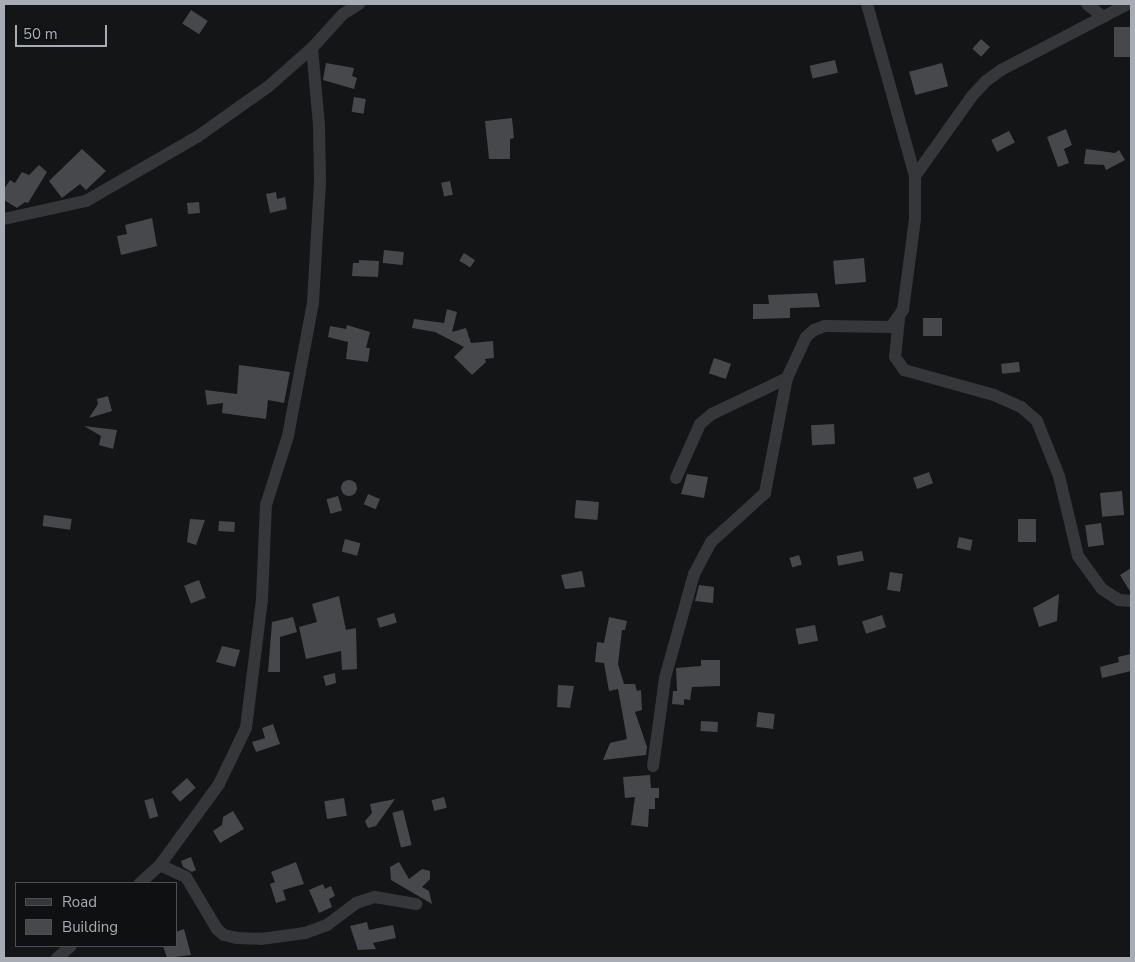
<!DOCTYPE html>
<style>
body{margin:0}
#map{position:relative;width:1135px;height:962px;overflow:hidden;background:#141516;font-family:"Nunito Sans",sans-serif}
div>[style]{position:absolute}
.building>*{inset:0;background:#47484b;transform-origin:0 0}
.round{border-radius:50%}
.street>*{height:12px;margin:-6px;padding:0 6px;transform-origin:6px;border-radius:6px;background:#36373a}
span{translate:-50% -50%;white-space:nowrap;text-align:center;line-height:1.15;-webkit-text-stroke:4px #0f1011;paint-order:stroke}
.frame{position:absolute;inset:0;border:5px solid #a8adb5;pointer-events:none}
.legend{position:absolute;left:15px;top:882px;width:162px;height:65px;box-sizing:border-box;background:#0f1011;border:1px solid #4c4f53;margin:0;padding:6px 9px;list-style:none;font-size:15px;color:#a8adb5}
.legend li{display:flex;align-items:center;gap:10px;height:25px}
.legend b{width:25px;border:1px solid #4c4f53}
.scale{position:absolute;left:15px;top:25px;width:92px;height:22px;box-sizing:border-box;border:2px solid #a8adb5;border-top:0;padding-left:6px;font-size:15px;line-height:18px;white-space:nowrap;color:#a8adb5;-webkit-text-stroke:4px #0f1011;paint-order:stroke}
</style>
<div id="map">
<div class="building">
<div style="left:191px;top:10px;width:20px;height:16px;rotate:33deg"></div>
<div style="left:1131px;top:27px;width:30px;height:17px;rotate:90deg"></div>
<div style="left:981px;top:39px;width:12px;height:13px;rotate:42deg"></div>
<div style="left:835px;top:60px;width:13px;height:26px;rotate:77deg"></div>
<div style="clip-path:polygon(326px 63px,354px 68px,352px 76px,357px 78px,354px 89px,323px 80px)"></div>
<div style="left:942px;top:63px;width:24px;height:34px;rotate:75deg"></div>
<div style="left:354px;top:97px;width:12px;height:15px;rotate:9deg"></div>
<div style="clip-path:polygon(512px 118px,514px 138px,510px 139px,510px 159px,489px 159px,485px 121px)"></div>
<div style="clip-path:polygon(1066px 129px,1072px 145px,1064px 149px,1069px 163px,1058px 167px,1047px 137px)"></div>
<div style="left:1009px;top:131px;width:13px;height:20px;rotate:63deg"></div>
<div style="clip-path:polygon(82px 149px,106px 171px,86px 190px,80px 184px,62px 198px,49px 181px)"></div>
<div style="clip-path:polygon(1086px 149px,1115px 153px,1119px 150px,1125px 160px,1106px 170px,1104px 165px,1084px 164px)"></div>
<div style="clip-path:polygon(39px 165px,47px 172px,28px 203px,25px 202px,17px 208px,4px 200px,4px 189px,10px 180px,15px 183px,22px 172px,29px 175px)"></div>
<div style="left:450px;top:181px;width:14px;height:9px;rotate:78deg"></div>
<div style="clip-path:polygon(276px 192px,277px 199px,285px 197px,287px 209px,270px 213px,266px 194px)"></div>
<div style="left:199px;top:202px;width:11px;height:12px;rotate:85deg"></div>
<div style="clip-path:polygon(152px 218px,157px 246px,121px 255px,117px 236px,127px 234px,125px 225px)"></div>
<div style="left:384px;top:250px;width:20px;height:13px;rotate:6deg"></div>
<div style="left:464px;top:253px;width:13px;height:9px;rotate:32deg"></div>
<div style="left:864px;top:258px;width:24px;height:31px;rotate:85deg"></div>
<div style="clip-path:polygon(359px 260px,379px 261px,378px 277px,352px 276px,353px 263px,359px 263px)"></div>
<div style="clip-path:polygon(817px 293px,820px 307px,790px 308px,790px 318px,753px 319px,753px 304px,769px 304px,768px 295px)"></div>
<div style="clip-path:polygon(447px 309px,457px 312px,452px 332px,466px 328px,471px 343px,493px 341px,494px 358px,485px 359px,486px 362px,472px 375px,454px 357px,464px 347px,435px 332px,412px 328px,414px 319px,444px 323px)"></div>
<div style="left:923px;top:318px;width:19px;height:18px"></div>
<div style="clip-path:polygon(347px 325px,370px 332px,366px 348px,370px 348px,368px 362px,346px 359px,348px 342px,328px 337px,330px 326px,346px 329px)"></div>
<div style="left:714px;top:358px;width:18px;height:16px;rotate:19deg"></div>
<div style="left:1019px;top:362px;width:10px;height:18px;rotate:84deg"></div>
<div style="clip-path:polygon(239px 365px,290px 372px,284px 403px,268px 400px,266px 419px,222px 413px,223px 403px,207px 405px,205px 390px,237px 394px)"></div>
<div style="clip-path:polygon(108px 396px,112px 411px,89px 418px,98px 404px,97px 399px)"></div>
<div style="left:834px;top:424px;width:20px;height:23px;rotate:87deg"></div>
<div style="clip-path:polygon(84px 426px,117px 430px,113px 449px,99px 445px,101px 436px)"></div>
<div style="left:929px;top:472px;width:12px;height:17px;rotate:70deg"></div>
<div style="clip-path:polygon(687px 474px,708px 477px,704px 498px,681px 494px)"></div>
<div class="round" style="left:341px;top:480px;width:16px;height:16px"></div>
<div style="left:1122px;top:491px;width:24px;height:22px;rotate:85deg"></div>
<div style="left:368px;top:494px;width:13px;height:11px;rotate:23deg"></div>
<div style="left:338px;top:496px;width:15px;height:12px;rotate:74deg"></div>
<div style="left:576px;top:500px;width:23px;height:18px;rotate:5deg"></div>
<div style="left:44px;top:515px;width:28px;height:11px;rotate:8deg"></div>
<div style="clip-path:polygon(190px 519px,205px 520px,196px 545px,187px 542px)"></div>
<div style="left:1018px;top:519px;width:18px;height:23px"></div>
<div style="left:219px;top:521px;width:16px;height:10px;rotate:4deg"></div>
<div style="left:1101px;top:523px;width:22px;height:16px;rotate:82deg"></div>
<div style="left:959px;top:537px;width:14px;height:11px;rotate:12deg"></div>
<div style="left:345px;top:539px;width:16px;height:13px;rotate:15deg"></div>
<div style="left:862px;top:551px;width:10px;height:26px;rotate:79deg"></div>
<div style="left:799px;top:555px;width:10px;height:10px;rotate:73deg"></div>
<div style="clip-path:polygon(1131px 568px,1131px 593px,1120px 575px)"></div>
<div style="clip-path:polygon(582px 571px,585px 587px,565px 589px,561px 575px)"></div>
<div style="left:890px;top:572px;width:13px;height:18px;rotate:9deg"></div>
<div style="left:199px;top:580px;width:19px;height:16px;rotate:69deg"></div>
<div style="clip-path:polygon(699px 585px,714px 587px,713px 603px,695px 601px)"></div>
<div style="clip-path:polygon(1059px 594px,1057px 621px,1039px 627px,1033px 608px)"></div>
<div style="clip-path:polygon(339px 596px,346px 630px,356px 628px,357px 669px,342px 670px,341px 651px,306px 659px,299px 627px,317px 622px,312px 604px)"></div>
<div style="left:394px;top:613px;width:10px;height:18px;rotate:73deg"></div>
<div style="left:882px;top:615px;width:13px;height:21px;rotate:72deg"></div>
<div style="clip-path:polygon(293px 617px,297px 632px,280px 637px,280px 672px,268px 672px,272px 622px)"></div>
<div style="clip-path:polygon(609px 617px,627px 621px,625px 630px,622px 630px,618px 664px,624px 684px,635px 684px,637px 691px,641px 690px,642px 710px,635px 712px,647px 747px,646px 755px,603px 760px,610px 743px,627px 739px,618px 689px,609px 691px,604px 663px,595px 662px,597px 642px,604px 643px)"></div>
<div style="left:815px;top:625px;width:16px;height:20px;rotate:79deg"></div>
<div style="clip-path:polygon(222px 646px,240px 650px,235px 667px,216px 662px)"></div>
<div style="clip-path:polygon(1131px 654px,1131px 671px,1102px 678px,1100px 667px,1119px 662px,1118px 657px)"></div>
<div style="clip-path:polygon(701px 660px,720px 660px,720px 686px,692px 687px,690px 700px,684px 699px,684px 705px,672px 704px,673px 691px,677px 691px,676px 668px,701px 666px)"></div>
<div style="clip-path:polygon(335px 673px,336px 683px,326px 686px,323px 676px)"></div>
<div style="clip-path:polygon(558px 685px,574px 686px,570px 708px,557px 707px)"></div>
<div style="left:758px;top:712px;width:17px;height:15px;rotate:7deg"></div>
<div style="left:701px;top:721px;width:17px;height:10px;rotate:3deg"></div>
<div style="clip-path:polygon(273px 724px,280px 744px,256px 752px,252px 742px,265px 738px,262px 728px)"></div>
<div style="clip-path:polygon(650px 775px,651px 788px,659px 788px,659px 798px,655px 798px,655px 809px,649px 809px,648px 827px,631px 825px,635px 797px,625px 798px,623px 777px)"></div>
<div style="left:187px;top:778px;width:13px;height:21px;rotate:48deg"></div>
<div style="left:444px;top:797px;width:11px;height:13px;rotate:75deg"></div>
<div style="left:153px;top:798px;width:19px;height:9px;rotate:74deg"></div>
<div style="left:344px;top:798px;width:18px;height:20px;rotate:81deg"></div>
<div style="clip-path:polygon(395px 799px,376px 826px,368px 828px,365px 821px,372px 813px,370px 804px)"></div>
<div style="left:403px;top:810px;width:36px;height:11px;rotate:76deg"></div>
<div style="clip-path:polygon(233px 811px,244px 829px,220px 843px,213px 831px,222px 825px,223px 817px)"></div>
<div style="clip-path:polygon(191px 857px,196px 870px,192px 872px,183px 867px,181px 861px)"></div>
<div style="clip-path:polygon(296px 862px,304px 884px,283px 890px,286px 900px,276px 903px,270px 884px,275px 882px,271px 872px)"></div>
<div style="clip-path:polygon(399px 862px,409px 879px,422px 869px,430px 871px,430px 879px,422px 887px,429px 891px,432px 904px,391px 880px,390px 867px)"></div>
<div style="clip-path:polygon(323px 884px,325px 889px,331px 886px,335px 896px,329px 899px,332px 907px,319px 913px,309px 890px)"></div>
<div style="clip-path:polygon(367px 922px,369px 930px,393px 925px,396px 938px,373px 943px,376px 949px,358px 950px,350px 926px)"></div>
<div style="clip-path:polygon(184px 929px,191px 955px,167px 958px,163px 946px,176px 946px,176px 932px)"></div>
</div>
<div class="street">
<div style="left:1087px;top:4px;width:21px;rotate:39deg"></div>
<div style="left:915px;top:176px;width:98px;rotate:-54.5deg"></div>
<div style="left:972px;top:96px;width:21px;rotate:-47deg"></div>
<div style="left:986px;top:81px;width:19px;rotate:-36deg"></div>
<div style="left:1001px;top:70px;width:143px;rotate:-27.5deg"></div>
<div style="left:4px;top:219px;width:84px;rotate:-12.4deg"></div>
<div style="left:86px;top:201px;width:128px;rotate:-30deg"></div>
<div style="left:197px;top:137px;width:88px;rotate:-35.3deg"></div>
<div style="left:269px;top:86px;width:57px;rotate:-41.5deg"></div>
<div style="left:312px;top:48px;width:46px;rotate:-47.6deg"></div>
<div style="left:343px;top:14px;width:19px;rotate:-32deg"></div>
<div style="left:899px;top:319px;width:38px;rotate:96deg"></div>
<div style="left:895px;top:357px;width:16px;rotate:55deg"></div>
<div style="left:904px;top:370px;width:93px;rotate:15.5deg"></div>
<div style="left:994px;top:395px;width:30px;rotate:24deg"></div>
<div style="left:1021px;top:407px;width:21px;rotate:41deg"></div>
<div style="left:1037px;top:421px;width:59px;rotate:68.2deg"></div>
<div style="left:1059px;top:476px;width:82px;rotate:76.6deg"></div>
<div style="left:1078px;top:556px;width:41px;rotate:54deg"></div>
<div style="left:1102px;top:589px;width:20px;rotate:33deg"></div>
<div style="left:1119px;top:600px;width:12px;rotate:5deg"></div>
<div style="left:676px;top:478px;width:59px;rotate:-66deg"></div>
<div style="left:700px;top:424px;width:16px;rotate:-40deg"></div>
<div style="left:712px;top:414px;width:83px;rotate:-25.6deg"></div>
<div style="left:653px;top:766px;width:89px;rotate:-82.2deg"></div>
<div style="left:665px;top:678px;width:108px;rotate:-74.4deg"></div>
<div style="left:694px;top:574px;width:36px;rotate:-62deg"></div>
<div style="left:711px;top:542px;width:73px;rotate:-42.2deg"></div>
<div style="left:765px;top:493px;width:117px;rotate:-79.2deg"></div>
<div style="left:787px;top:378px;width:45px;rotate:-65.1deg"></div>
<div style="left:806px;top:337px;width:11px;rotate:-41deg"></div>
<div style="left:814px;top:330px;width:12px;rotate:-20deg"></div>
<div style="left:825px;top:326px;width:66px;rotate:0.9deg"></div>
<div style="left:891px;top:327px;width:21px;rotate:-55deg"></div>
<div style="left:903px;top:310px;width:92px;rotate:-82.5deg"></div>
<div style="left:915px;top:219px;width:43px;rotate:-90deg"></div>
<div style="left:915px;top:176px;width:179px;rotate:-105.6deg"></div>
<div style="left:160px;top:865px;width:29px;rotate:25deg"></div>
<div style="left:186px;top:877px;width:61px;rotate:59.2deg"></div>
<div style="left:217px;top:929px;width:9px;rotate:41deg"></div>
<div style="left:224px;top:935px;width:13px;rotate:13deg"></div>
<div style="left:237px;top:938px;width:24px;rotate:2deg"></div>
<div style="left:261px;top:939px;width:44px;rotate:-7.8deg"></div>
<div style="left:305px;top:933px;width:23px;rotate:-20deg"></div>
<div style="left:327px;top:925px;width:36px;rotate:-37deg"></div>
<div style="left:356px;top:903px;width:20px;rotate:-18deg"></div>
<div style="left:375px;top:897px;width:42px;rotate:9.7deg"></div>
<div style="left:140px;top:883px;width:27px;rotate:-42deg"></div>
<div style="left:160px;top:865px;width:100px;rotate:-53.9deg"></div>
<div style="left:219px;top:784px;width:62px;rotate:-64.3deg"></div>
<div style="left:246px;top:728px;width:130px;rotate:-82.9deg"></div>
<div style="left:262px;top:599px;width:94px;rotate:-87.6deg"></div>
<div style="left:266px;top:505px;width:72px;rotate:-72.3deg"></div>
<div style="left:288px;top:436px;width:135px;rotate:-79.4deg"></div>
<div style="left:313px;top:303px;width:121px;rotate:-86.7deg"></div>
<div style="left:320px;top:182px;width:57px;rotate:-91deg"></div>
<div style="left:319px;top:125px;width:77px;rotate:-95.2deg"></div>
<div style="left:57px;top:958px;width:18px;rotate:-41deg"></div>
</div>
<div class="frame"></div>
<ul class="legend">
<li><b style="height:6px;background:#36373a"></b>Road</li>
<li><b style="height:14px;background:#47484b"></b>Building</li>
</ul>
<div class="scale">50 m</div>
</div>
